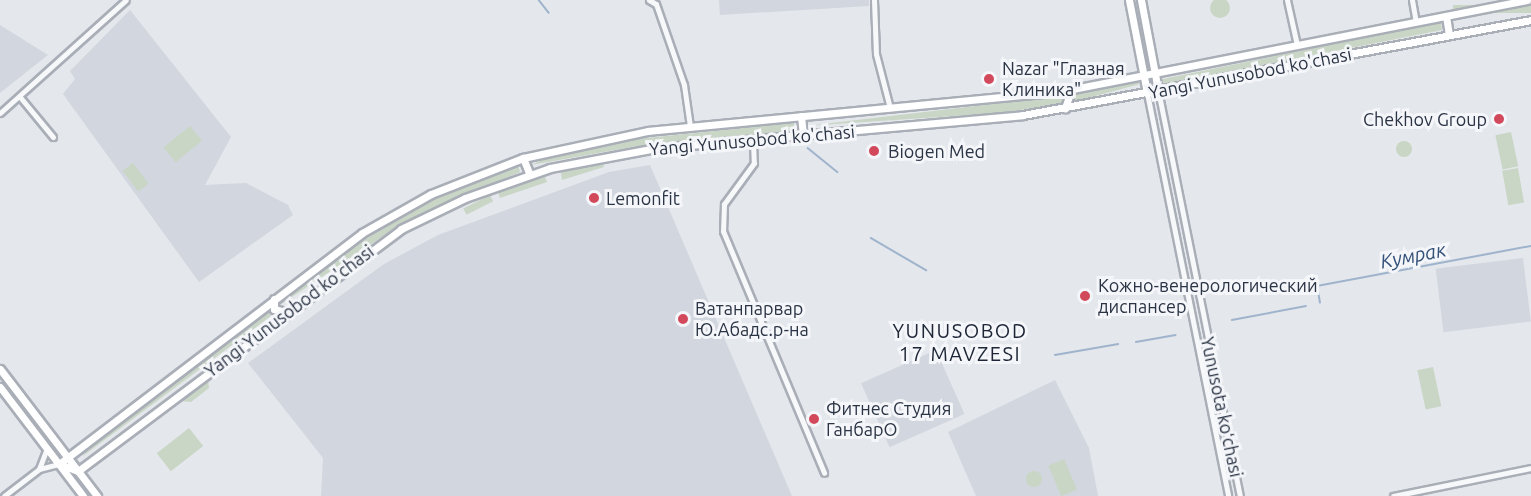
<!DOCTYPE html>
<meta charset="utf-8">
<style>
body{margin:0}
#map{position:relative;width:1531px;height:496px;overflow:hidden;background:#e4e7ec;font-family:Ubuntu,sans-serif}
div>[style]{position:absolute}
.built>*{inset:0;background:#d2d6de;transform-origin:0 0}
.green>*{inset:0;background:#c9d6c5;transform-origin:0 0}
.round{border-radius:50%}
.stream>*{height:1.5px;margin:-0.75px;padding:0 0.75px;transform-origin:0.75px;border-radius:0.75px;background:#9fb4cc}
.roads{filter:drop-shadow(2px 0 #a9aeb7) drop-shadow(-2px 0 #a9aeb7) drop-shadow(0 2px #a9aeb7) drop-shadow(0 -2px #a9aeb7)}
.minor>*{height:5px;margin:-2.5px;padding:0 2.5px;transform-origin:2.5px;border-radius:2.5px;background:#f7f8fa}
.major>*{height:7px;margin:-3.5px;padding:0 3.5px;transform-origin:3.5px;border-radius:3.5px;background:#fff}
.dots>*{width:16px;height:16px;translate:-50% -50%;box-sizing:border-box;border:3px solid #f4f6f9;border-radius:50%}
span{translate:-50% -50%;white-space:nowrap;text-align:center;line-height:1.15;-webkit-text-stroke:6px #f4f6f9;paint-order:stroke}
.poi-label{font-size:18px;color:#2b3445}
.left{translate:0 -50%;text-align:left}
.right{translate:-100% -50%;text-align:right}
.street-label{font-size:18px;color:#2b3445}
.water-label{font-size:20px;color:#34527a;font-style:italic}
.neighbourhood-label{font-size:20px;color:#1d2536;letter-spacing:1.5px}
</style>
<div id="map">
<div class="built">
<div style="clip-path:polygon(719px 0,869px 0,869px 6px,720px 15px)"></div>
<div style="clip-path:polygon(130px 10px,231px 137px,205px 185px,246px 183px,288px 205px,293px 215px,199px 282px,63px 94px,75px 79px,70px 71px)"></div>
<div style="clip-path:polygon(0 25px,48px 55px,0 93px)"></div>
<div style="clip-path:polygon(650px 165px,792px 496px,321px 496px,323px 458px,248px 363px,384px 264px,438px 235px,609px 172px)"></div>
<div style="left:1523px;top:258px;width:64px;height:88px;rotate:83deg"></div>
<div style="left:936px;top:350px;width:70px;height:82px;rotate:66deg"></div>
<div style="clip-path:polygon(1055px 380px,1089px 448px,1098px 496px,976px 496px,948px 432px)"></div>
</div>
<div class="green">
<div class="round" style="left:1210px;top:-2px;width:20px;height:20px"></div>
<div style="left:1531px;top:5px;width:8px;height:78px;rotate:90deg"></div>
<div style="clip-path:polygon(1441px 22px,1442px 30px,1167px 84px,1158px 80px)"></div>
<div style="clip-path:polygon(1135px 81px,1140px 84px,1073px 102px,1072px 94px)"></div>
<div style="clip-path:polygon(1061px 96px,1063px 104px,998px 113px,806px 126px)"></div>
<div style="clip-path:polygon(794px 123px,794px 131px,632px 147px,531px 165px,561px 152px,617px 141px)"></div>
<div style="left:190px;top:126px;width:19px;height:34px;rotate:51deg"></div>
<div style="left:1511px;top:132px;width:35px;height:16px;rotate:78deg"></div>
<div class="round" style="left:1396px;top:141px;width:16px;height:16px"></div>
<div style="left:133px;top:163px;width:26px;height:13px;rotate:53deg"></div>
<div style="clip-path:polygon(603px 164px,604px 167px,562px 180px,561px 172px)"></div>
<div style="clip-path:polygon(518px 165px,520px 172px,401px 224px,277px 307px,330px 263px,408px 211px)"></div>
<div style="left:1518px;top:168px;width:35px;height:16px;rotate:80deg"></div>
<div style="clip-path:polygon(545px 177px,547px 182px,500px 198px,498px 192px)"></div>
<div style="left:490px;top:195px;width:7px;height:30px;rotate:63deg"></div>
<div style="clip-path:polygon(266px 310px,271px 316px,83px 456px,87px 448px)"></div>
<div style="left:1433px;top:367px;width:40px;height:16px;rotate:78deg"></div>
<div style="clip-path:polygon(208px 380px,209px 388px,191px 402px,180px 401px)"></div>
<div style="left:189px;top:428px;width:23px;height:41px;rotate:52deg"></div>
<div style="left:1064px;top:459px;width:33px;height:17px;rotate:67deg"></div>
<div class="round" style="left:1026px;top:471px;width:16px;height:16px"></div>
</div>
<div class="stream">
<div style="left:539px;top:0;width:16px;rotate:52deg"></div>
<div style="left:808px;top:148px;width:38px;rotate:39deg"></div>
<div style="left:871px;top:238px;width:64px;rotate:30.2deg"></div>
<div style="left:1320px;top:303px;width:17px;rotate:-100deg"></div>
<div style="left:1317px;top:286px;width:218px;rotate:-10.6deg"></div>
<div style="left:1232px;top:320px;width:75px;rotate:-10.7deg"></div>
<div style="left:1136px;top:342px;width:40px;rotate:-10deg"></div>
<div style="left:1055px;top:355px;width:64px;rotate:-9.9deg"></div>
</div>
<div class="roads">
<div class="minor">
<div style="left:649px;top:0;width:8px;rotate:30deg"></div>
<div style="left:656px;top:4px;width:86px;rotate:70.9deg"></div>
<div style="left:684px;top:85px;width:41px;rotate:81.7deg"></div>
<div style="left:874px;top:0;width:54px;rotate:87.9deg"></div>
<div style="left:876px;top:54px;width:56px;rotate:75.5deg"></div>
<div style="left:1287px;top:0;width:46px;rotate:77.5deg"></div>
<div style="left:1412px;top:0;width:22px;rotate:80deg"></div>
<div style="left:1158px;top:90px;width:414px;rotate:78.6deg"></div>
<div style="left:1147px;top:93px;width:411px;rotate:78.6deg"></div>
<div style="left:20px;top:97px;width:52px;rotate:50.5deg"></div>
<div style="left:0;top:113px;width:169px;rotate:-41.9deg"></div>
<div style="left:753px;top:140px;width:23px;rotate:88deg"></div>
<div style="left:754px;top:163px;width:51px;rotate:126.2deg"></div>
<div style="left:724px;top:204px;width:27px;rotate:92deg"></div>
<div style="left:723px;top:231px;width:262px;rotate:67.3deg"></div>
<div style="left:39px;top:469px;width:22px;rotate:-69deg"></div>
<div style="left:4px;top:496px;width:44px;rotate:-37.6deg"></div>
<div style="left:39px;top:469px;width:21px;rotate:-14deg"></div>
<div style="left:1393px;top:496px;width:141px;rotate:-11.5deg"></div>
</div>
<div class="major">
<div style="left:1129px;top:0;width:95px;rotate:79deg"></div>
<div style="left:1141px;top:0;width:92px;rotate:79.3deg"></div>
<div style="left:1446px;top:16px;width:19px;rotate:81deg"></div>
<div style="left:1063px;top:91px;width:8px;rotate:40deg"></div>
<div style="left:1069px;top:96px;width:13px;rotate:108deg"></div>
<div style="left:801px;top:116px;width:20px;rotate:84deg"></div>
<div style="left:523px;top:158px;width:18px;rotate:68deg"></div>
<div style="left:274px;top:299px;width:10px;rotate:90deg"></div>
<div style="left:274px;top:309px;width:11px;rotate:15deg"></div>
<div style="left:0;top:369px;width:160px;rotate:52.6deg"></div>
<div style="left:0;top:387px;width:137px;rotate:52.7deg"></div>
<div style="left:59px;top:464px;width:20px;rotate:20deg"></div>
<div style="left:78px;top:471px;width:404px;rotate:-36.8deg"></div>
<div style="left:401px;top:229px;width:71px;rotate:-25.8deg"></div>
<div style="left:465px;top:198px;width:90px;rotate:-19.4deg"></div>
<div style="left:550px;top:168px;width:108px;rotate:-10.7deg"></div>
<div style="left:656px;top:148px;width:368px;rotate:-5.1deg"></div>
<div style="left:1023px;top:115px;width:517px;rotate:-10.59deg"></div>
<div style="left:59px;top:464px;width:381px;rotate:-37.3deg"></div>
<div style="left:362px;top:233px;width:79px;rotate:-29.5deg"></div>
<div style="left:431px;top:194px;width:99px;rotate:-21.4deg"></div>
<div style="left:523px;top:158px;width:128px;rotate:-12.2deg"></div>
<div style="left:648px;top:131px;width:417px;rotate:-5.5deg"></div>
<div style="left:1063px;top:91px;width:473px;rotate:-11.1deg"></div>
</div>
</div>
<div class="dots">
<div style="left:989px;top:79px;background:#d1495b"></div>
<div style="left:1499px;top:119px;background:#d1495b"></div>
<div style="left:874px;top:151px;background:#d1495b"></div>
<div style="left:594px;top:198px;background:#d1495b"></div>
<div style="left:1085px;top:296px;background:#d1495b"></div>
<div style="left:683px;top:319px;background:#d1495b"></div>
<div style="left:814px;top:419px;background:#d1495b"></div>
</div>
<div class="poi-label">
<span class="left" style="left:1002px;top:79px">Nazar "Глазная<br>Клиника"</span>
<span class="right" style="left:1487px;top:119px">Chekhov Group</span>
<span class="left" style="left:888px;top:151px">Biogen Med</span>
<span class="left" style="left:606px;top:198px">Lemonfit</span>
<span class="left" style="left:1098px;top:296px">Кожно-венерологический<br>диспансер</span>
<span class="left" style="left:695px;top:319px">Ватанпарвар<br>Ю.Абадс.р-на</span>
<span class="left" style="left:826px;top:419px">Фитнес Студия<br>ГанбарО</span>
</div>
<div class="street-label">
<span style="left:1250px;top:73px;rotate:-11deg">Yangi Yunusobod ko'chasi</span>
<span style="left:752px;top:140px;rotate:-5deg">Yangi Yunusobod ko'chasi</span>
<span style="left:289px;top:311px;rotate:-37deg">Yangi Yunusobod ko'chasi</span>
<span style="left:1222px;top:407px;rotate:78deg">Yunusota koʻchasi</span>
</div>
<div class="water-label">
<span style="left:1413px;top:255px;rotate:-11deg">Кумрак</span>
</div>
<div class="neighbourhood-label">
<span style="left:960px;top:342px">YUNUSOBOD<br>17 MAVZESI</span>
</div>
</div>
